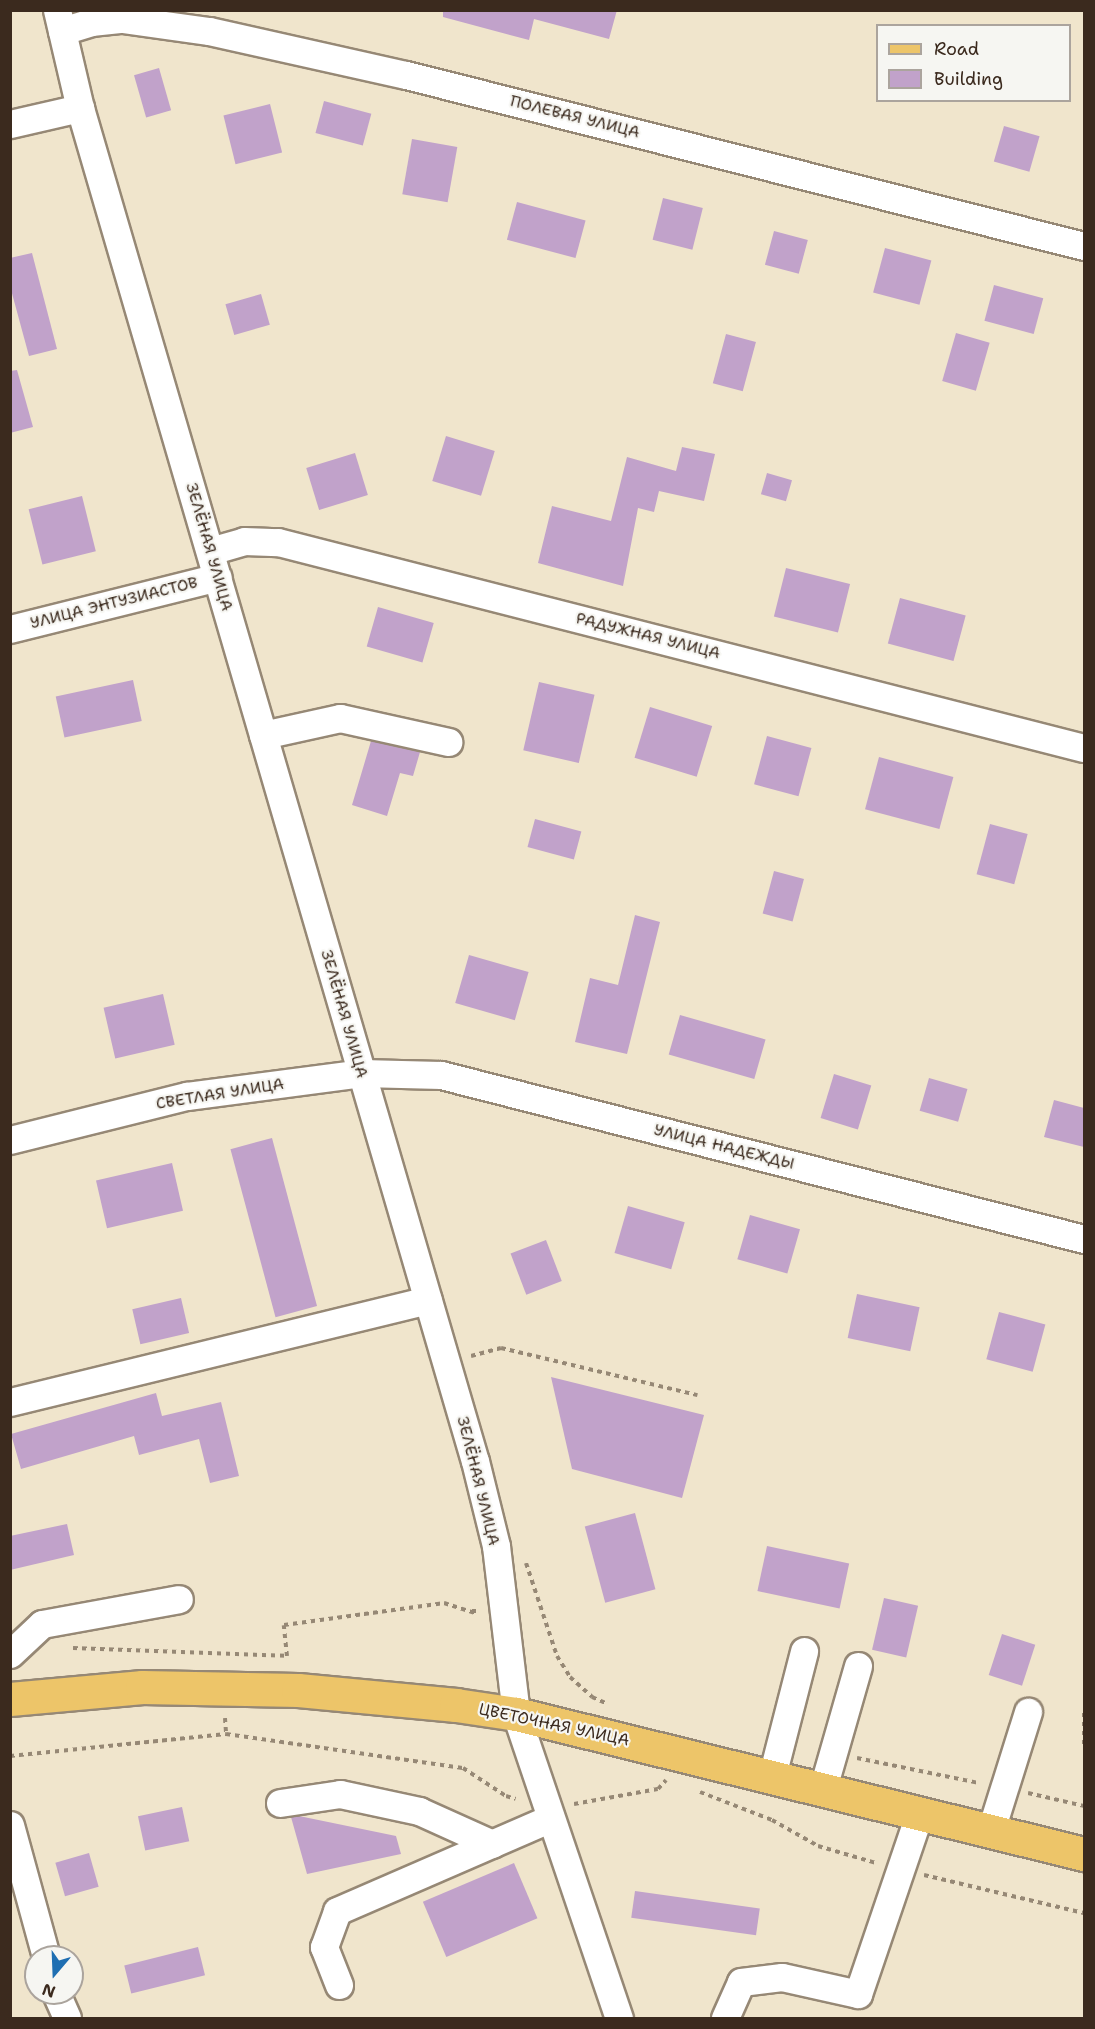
<!DOCTYPE html>
<meta charset="utf-8">
<style>
body{margin:0}
#map{position:relative;width:1095px;height:2029px;overflow:hidden;background:#f0e5cc;font-family:"Shantell Sans",sans-serif}
div>[style]{position:absolute}
.building>*{inset:0;background:#c1a2ca;transform-origin:0 0}
.path>*{height:4px;margin-top:-2px;transform-origin:0;background:repeating-linear-gradient(90deg,#968875 0 4.5px,transparent 0 9px)}
.roads{filter:drop-shadow(2px 0 #968875) drop-shadow(-2px 0 #968875) drop-shadow(0 2px #968875) drop-shadow(0 -2px #968875)}
.minor>*{height:27px;margin:-13.5px;padding:0 13.5px;transform-origin:13.5px;border-radius:13.5px;background:#fff}
.major>*{height:33px;margin:-16.5px;padding:0 16.5px;transform-origin:16.5px;border-radius:16.5px;background:#edc569}
span{translate:-50% -50%;white-space:nowrap;text-align:center;line-height:1.15;-webkit-text-stroke:4.5px #f6f6f2;paint-order:stroke}
.street-label{font-size:16px;color:#3b2a1e}
.frame{position:absolute;inset:0;border:12px solid #3b2a1e;pointer-events:none}
.legend{position:absolute;left:876px;top:24px;width:195px;height:78px;box-sizing:border-box;background:#f6f6f2;border:2px solid #aba49d;margin:0;padding:8px 10px;list-style:none;font-size:18px;color:#3b2a1e}
.legend li{display:flex;align-items:center;gap:12px;height:30px}
.legend b{width:30px;border:2px solid #aba49d}
.north{position:absolute;left:24px;top:1945px;width:60px;height:60px;box-sizing:border-box;background:#f6f6f2;border:2px solid #aba49d;border-radius:50%;rotate:199deg;font-size:16px;font-weight:700;line-height:24px;text-align:center;color:#3b2a1e}
.north::after{content:'';display:block;margin:auto;width:21px;height:27px;background:#1f6fb2;clip-path:polygon(50% 0,100% 100%,50% 72%,0 100%)}
</style>
<div id="map">
<div class="building">
<div style="clip-path:polygon(443px 10px,617px 10px,609px 39px,534px 19px,529px 40px,443px 17px)"></div>
<div style="left:159px;top:68px;width:44px;height:26px;rotate:74deg"></div>
<div style="left:324px;top:101px;width:49px;height:33px;rotate:15deg"></div>
<div style="left:270px;top:104px;width:50px;height:48px;rotate:76deg"></div>
<div style="left:1004px;top:126px;width:37px;height:37px;rotate:16deg"></div>
<div style="left:412px;top:139px;width:46px;height:56px;rotate:10deg"></div>
<div style="left:663px;top:198px;width:41px;height:43px;rotate:14deg"></div>
<div style="left:517px;top:202px;width:71px;height:39px;rotate:15deg"></div>
<div style="left:774px;top:231px;width:35px;height:35px;rotate:15deg"></div>
<div style="left:885px;top:248px;width:48px;height:46px;rotate:15deg"></div>
<div style="clip-path:polygon(32px 253px,57px 349px,29px 356px,10px 286px,10px 258px)"></div>
<div style="left:994px;top:285px;width:51px;height:37px;rotate:15deg"></div>
<div style="left:261px;top:294px;width:32px;height:37px;rotate:74deg"></div>
<div style="left:956px;top:333px;width:35px;height:50px;rotate:16deg"></div>
<div style="left:726px;top:334px;width:31px;height:51px;rotate:15deg"></div>
<div style="clip-path:polygon(17px 370px,33px 427px,10px 433px,10px 371px)"></div>
<div style="left:446px;top:436px;width:51px;height:47px;rotate:17deg"></div>
<div style="clip-path:polygon(682px 447px,715px 454px,704px 501px,659px 491px,654px 512px,638px 508px,623px 586px,538px 563px,552px 506px,611px 521px,627px 457px,676px 471px)"></div>
<div style="left:355px;top:453px;width:44px;height:51px;rotate:73deg"></div>
<div style="left:767px;top:473px;width:26px;height:22px;rotate:16deg"></div>
<div style="left:82px;top:496px;width:57px;height:55px;rotate:76deg"></div>
<div style="left:786px;top:568px;width:66px;height:50px;rotate:14deg"></div>
<div style="left:900px;top:598px;width:68px;height:47px;rotate:15deg"></div>
<div style="left:378px;top:607px;width:58px;height:41px;rotate:16deg"></div>
<div style="left:133px;top:680px;width:42px;height:79px;rotate:78deg"></div>
<div style="left:539px;top:682px;width:57px;height:70px;rotate:13deg"></div>
<div style="left:650px;top:707px;width:65px;height:53px;rotate:17deg"></div>
<div style="left:767px;top:736px;width:46px;height:50px;rotate:15deg"></div>
<div style="clip-path:polygon(371px 741px,420px 752px,413px 776px,400px 773px,387px 816px,352px 805px)"></div>
<div style="left:879px;top:757px;width:77px;height:54px;rotate:15deg"></div>
<div style="left:535px;top:819px;width:48px;height:29px;rotate:15deg"></div>
<div style="left:990px;top:824px;width:39px;height:52px;rotate:15deg"></div>
<div style="left:774px;top:871px;width:31px;height:44px;rotate:15deg"></div>
<div style="clip-path:polygon(635px 915px,660px 922px,627px 1054px,575px 1042px,590px 978px,618px 985px)"></div>
<div style="left:469px;top:955px;width:62px;height:50px;rotate:16deg"></div>
<div style="left:163px;top:994px;width:52px;height:61px;rotate:77deg"></div>
<div style="left:680px;top:1015px;width:89px;height:41px;rotate:16deg"></div>
<div style="left:834px;top:1074px;width:39px;height:46px;rotate:17deg"></div>
<div style="left:929px;top:1078px;width:40px;height:34px;rotate:16deg"></div>
<div style="clip-path:polygon(1054px 1100px,1084px 1108px,1084px 1147px,1044px 1137px)"></div>
<div style="left:272px;top:1138px;width:174px;height:43px;rotate:75deg"></div>
<div style="left:172px;top:1163px;width:49px;height:78px;rotate:77deg"></div>
<div style="left:628px;top:1206px;width:59px;height:49px;rotate:16deg"></div>
<div style="left:750px;top:1215px;width:52px;height:46px;rotate:16deg"></div>
<div style="left:546px;top:1240px;width:44px;height:38px;rotate:69deg"></div>
<div style="left:857px;top:1294px;width:64px;height:45px;rotate:12deg"></div>
<div style="left:181px;top:1298px;width:36px;height:50px;rotate:77deg"></div>
<div style="left:999px;top:1312px;width:48px;height:49px;rotate:15deg"></div>
<div style="clip-path:polygon(551px 1377px,704px 1415px,682px 1498px,572px 1469px)"></div>
<div style="clip-path:polygon(156px 1393px,162px 1416px,221px 1402px,239px 1476px,210px 1483px,199px 1439px,139px 1455px,134px 1436px,21px 1469px,11px 1434px)"></div>
<div style="left:635px;top:1513px;width:79px;height:52px;rotate:75deg"></div>
<div style="clip-path:polygon(67px 1524px,74px 1555px,10px 1570px,10px 1536px)"></div>
<div style="left:767px;top:1546px;width:84px;height:46px;rotate:12deg"></div>
<div style="left:884px;top:1598px;width:35px;height:53px;rotate:13deg"></div>
<div style="left:1002px;top:1634px;width:35px;height:43px;rotate:18deg"></div>
<div style="left:182px;top:1807px;width:35px;height:45px;rotate:78deg"></div>
<div style="clip-path:polygon(299px 1816px,396px 1836px,401px 1854px,307px 1874px,291px 1817px)"></div>
<div style="left:89px;top:1853px;width:35px;height:35px;rotate:74deg"></div>
<div style="left:514px;top:1863px;width:60px;height:99px;rotate:67deg"></div>
<div style="left:635px;top:1891px;width:126px;height:27px;rotate:8deg"></div>
<div style="left:198px;top:1947px;width:29px;height:76px;rotate:76deg"></div>
</div>
<div class="path">
<div style="left:471px;top:1356px;width:31px;rotate:-15deg"></div>
<div style="left:501px;top:1348px;width:202px;rotate:13.5deg"></div>
<div style="left:526px;top:1563px;width:98px;rotate:71.6deg"></div>
<div style="left:557px;top:1656px;width:25px;rotate:58deg"></div>
<div style="left:570px;top:1677px;width:30px;rotate:42deg"></div>
<div style="left:592px;top:1697px;width:17px;rotate:24deg"></div>
<div style="left:73px;top:1648px;width:214px;rotate:2.1deg"></div>
<div style="left:287px;top:1656px;width:31px;rotate:-96deg"></div>
<div style="left:284px;top:1625px;width:162px;rotate:-7.8deg"></div>
<div style="left:444px;top:1603px;width:32px;rotate:18deg"></div>
<div style="left:474px;top:1613px;width:8px;rotate:-90deg"></div>
<div style="left:1084px;top:1713px;width:31px;rotate:90deg"></div>
<div style="left:225px;top:1718px;width:16px;rotate:86deg"></div>
<div style="left:10px;top:1756px;width:217px;rotate:-5.8deg"></div>
<div style="left:226px;top:1734px;width:239px;rotate:8.2deg"></div>
<div style="left:463px;top:1768px;width:51px;rotate:33.1deg"></div>
<div style="left:506px;top:1796px;width:10px;rotate:17deg"></div>
<div style="left:857px;top:1758px;width:125px;rotate:11.6deg"></div>
<div style="left:700px;top:1792px;width:77px;rotate:21.3deg"></div>
<div style="left:772px;top:1820px;width:53px;rotate:29.5deg"></div>
<div style="left:818px;top:1846px;width:60px;rotate:16.3deg"></div>
<div style="left:1028px;top:1793px;width:57px;rotate:13.1deg"></div>
<div style="left:574px;top:1804px;width:85px;rotate:-10.1deg"></div>
<div style="left:658px;top:1789px;width:12px;rotate:-48deg"></div>
<div style="left:924px;top:1875px;width:164px;rotate:13.4deg"></div>
</div>
<div class="roads">
<div class="minor">
<div style="left:57px;top:10px;width:101px;rotate:76.8deg"></div>
<div style="left:80px;top:108px;width:1409px;rotate:73.73deg"></div>
<div style="left:475px;top:1461px;width:88px;rotate:76.1deg"></div>
<div style="left:496px;top:1546px;width:169px;rotate:83.2deg"></div>
<div style="left:516px;top:1714px;width:321px;rotate:71.3deg"></div>
<div style="left:62px;top:31px;width:30px;rotate:-17deg"></div>
<div style="left:91px;top:22px;width:31px;rotate:-6deg"></div>
<div style="left:122px;top:19px;width:88px;rotate:7.9deg"></div>
<div style="left:209px;top:31px;width:202px;rotate:12.6deg"></div>
<div style="left:406px;top:75px;width:699px;rotate:14.16deg"></div>
<div style="left:10px;top:124px;width:72px;rotate:-12.9deg"></div>
<div style="left:210px;top:551px;width:35px;rotate:-16deg"></div>
<div style="left:244px;top:541px;width:34px;rotate:2deg"></div>
<div style="left:278px;top:542px;width:832px;rotate:14.34deg"></div>
<div style="left:10px;top:629px;width:214px;rotate:-14deg"></div>
<div style="left:263px;top:735px;width:79px;rotate:-12.4deg"></div>
<div style="left:340px;top:718px;width:111px;rotate:12.5deg"></div>
<div style="left:10px;top:1140px;width:182px;rotate:-14deg"></div>
<div style="left:187px;top:1096px;width:176px;rotate:-7.5deg"></div>
<div style="left:361px;top:1073px;width:80px;rotate:1.4deg"></div>
<div style="left:441px;top:1075px;width:664px;rotate:14.31deg"></div>
<div style="left:10px;top:1402px;width:430px;rotate:-13.7deg"></div>
<div style="left:10px;top:1654px;width:44px;rotate:-43.2deg"></div>
<div style="left:42px;top:1624px;width:139px;rotate:-10.3deg"></div>
<div style="left:772px;top:1776px;width:129px;rotate:-75.6deg"></div>
<div style="left:823px;top:1788px;width:127px;rotate:-74deg"></div>
<div style="left:280px;top:1803px;width:61px;rotate:-8.5deg"></div>
<div style="left:340px;top:1794px;width:81px;rotate:12.1deg"></div>
<div style="left:419px;top:1811px;width:80px;rotate:24.3deg"></div>
<div style="left:10px;top:1825px;width:137px;rotate:74.7deg"></div>
<div style="left:991px;top:1830px;width:124px;rotate:-72.6deg"></div>
<div style="left:339px;top:1985px;width:41px;rotate:-111.5deg"></div>
<div style="left:324px;top:1947px;width:38px;rotate:-70deg"></div>
<div style="left:337px;top:1911px;width:231px;rotate:-23.5deg"></div>
<div style="left:56px;top:1993px;width:27px;rotate:66deg"></div>
<div style="left:725px;top:2018px;width:39px;rotate:-66deg"></div>
<div style="left:741px;top:1982px;width:41px;rotate:-7deg"></div>
<div style="left:782px;top:1977px;width:78px;rotate:12.6deg"></div>
<div style="left:858px;top:1994px;width:192px;rotate:-71.2deg"></div>
</div>
<div class="major">
<div style="left:10px;top:1699px;width:133px;rotate:-5.2deg"></div>
<div style="left:142px;top:1687px;width:156px;rotate:1.1deg"></div>
<div style="left:298px;top:1690px;width:159px;rotate:5.4deg"></div>
<div style="left:456px;top:1705px;width:61px;rotate:8.5deg"></div>
<div style="left:516px;top:1714px;width:585px;rotate:13.85deg"></div>
</div>
</div>
<div class="street-label">
<span style="left:575px;top:117px;rotate:14deg">ПОЛЕВАЯ УЛИЦА</span>
<span style="left:209px;top:547px;rotate:74deg">ЗЕЛЁНАЯ УЛИЦА</span>
<span style="left:114px;top:603px;rotate:-14deg">УЛИЦА ЭНТУЗИАСТОВ</span>
<span style="left:648px;top:636px;rotate:14deg">РАДУЖНАЯ УЛИЦА</span>
<span style="left:344px;top:1014px;rotate:74deg">ЗЕЛЁНАЯ УЛИЦА</span>
<span style="left:220px;top:1094px;rotate:-9deg">СВЕТЛАЯ УЛИЦА</span>
<span style="left:724px;top:1147px;rotate:14deg">УЛИЦА НАДЕЖДЫ</span>
<span style="left:478px;top:1481px;rotate:76deg">ЗЕЛЁНАЯ УЛИЦА</span>
<span style="left:554px;top:1725px;rotate:12deg">ЦВЕТОЧНАЯ УЛИЦА</span>
</div>
<div class="frame"></div>
<ul class="legend">
<li><b style="height:8px;background:#edc569"></b>Road</li>
<li><b style="height:16px;background:#c1a2ca"></b>Building</li>
</ul>
<div class="north">N</div>
</div>
